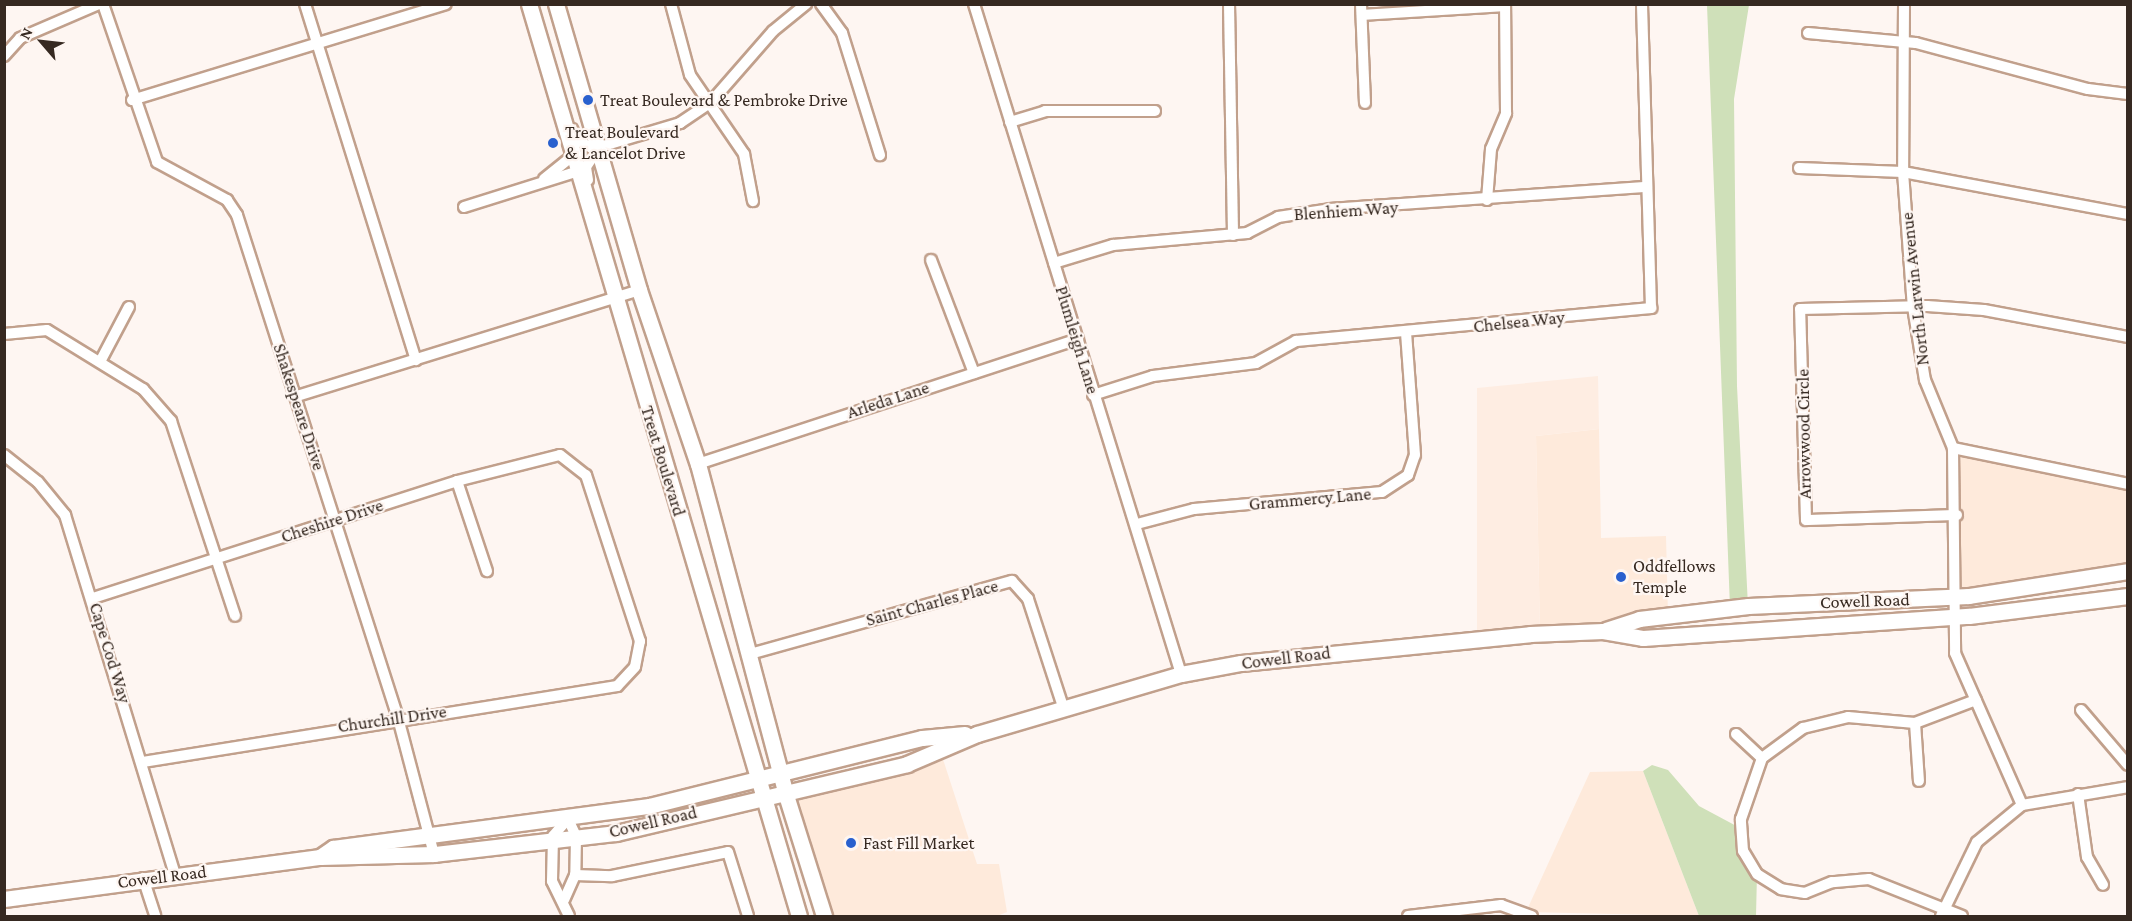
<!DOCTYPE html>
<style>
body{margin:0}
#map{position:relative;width:2132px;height:921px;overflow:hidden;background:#fef6f2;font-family:"Crimson Pro",serif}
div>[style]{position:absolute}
.commercial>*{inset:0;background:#feeadb}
.built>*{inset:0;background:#feede2}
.green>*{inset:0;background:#cfe0b9}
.roads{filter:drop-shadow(2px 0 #c1a08c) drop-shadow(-2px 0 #c1a08c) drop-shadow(0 2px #c1a08c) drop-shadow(0 -2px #c1a08c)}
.street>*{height:10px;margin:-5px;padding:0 5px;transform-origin:5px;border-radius:5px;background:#fff}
.secondary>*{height:15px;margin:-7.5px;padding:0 7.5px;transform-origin:7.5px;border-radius:7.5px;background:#fff}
.dots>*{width:16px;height:16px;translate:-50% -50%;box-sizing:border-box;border:3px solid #fef6f2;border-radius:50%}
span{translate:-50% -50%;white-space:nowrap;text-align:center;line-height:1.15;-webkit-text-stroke:4.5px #fef6f2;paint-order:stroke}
.poi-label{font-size:18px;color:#362921}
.left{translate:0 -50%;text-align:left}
.street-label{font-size:18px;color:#362921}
.frame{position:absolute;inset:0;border:6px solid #362921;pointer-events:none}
.north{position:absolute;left:12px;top:12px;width:60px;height:60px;-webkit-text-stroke:4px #fef6f2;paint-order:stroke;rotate:298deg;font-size:16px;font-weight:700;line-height:24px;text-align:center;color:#362921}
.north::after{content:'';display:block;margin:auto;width:21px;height:27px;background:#362921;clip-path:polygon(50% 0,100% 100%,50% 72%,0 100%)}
</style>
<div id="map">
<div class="commercial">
<div style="clip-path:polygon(1599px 429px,1601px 538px,1666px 536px,1668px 616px,1540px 634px,1536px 436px)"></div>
<div style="clip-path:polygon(1953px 448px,2127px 484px,2127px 571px,1953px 597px)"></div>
<div style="clip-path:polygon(940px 750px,977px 864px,999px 864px,1007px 912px,997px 916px,824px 916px,785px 792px)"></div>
<div style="clip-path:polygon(1643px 771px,1699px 916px,1526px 912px,1590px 772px)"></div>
</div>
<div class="built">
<div style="clip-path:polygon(1598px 376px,1599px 429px,1536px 436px,1540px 634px,1477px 639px,1477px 388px)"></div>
</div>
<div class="green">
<div style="clip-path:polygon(1707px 5px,1749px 5px,1734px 99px,1737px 386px,1748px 606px,1730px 608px)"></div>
<div style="clip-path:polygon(1652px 765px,1668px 770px,1699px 806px,1742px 829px,1743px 851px,1757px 874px,1756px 916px,1699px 916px,1643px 771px)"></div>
</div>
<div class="roads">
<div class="street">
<div style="left:103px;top:4px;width:167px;rotate:71.1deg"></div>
<div style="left:157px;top:162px;width:80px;rotate:28.5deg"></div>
<div style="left:227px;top:200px;width:18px;rotate:56deg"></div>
<div style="left:237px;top:215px;width:528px;rotate:72.25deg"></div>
<div style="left:398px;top:718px;width:141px;rotate:75.2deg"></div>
<div style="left:305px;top:4px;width:373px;rotate:72.7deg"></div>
<div style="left:671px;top:4px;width:73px;rotate:75deg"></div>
<div style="left:690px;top:75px;width:96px;rotate:55.6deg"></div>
<div style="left:744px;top:154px;width:48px;rotate:79.2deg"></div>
<div style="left:821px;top:4px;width:36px;rotate:54deg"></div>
<div style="left:842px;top:33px;width:128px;rotate:72.7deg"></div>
<div style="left:974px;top:4px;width:701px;rotate:72.83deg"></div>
<div style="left:1229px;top:4px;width:231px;rotate:89deg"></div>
<div style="left:1361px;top:4px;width:99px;rotate:87.7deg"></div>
<div style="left:1904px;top:4px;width:168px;rotate:90.3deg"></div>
<div style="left:1903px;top:172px;width:135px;rotate:85.8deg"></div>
<div style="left:1913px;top:307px;width:74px;rotate:80.7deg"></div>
<div style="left:1925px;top:380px;width:74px;rotate:67.6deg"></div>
<div style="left:1953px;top:448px;width:205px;rotate:89.4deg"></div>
<div style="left:1955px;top:653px;width:166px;rotate:66.2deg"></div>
<div style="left:1362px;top:15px;width:143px;rotate:-3.6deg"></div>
<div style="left:1808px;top:33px;width:108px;rotate:5.3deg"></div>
<div style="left:1916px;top:43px;width:178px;rotate:15deg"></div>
<div style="left:2088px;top:89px;width:40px;rotate:7.1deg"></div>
<div style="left:4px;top:56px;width:24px;rotate:-48deg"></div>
<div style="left:20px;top:38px;width:86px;rotate:-23.3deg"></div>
<div style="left:132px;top:100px;width:328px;rotate:-17deg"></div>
<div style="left:1010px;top:122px;width:37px;rotate:-17deg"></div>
<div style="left:1045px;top:111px;width:110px"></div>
<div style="left:572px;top:129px;width:12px;rotate:66deg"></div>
<div style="left:577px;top:140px;width:18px;rotate:29deg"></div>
<div style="left:593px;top:149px;width:91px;rotate:-16.6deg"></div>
<div style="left:680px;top:123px;width:37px;rotate:-34deg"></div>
<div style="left:711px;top:102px;width:94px;rotate:-48.9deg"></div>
<div style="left:773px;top:31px;width:43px;rotate:-39.3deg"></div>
<div style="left:1799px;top:168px;width:104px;rotate:2.2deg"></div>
<div style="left:1903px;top:172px;width:229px;rotate:10.6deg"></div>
<div style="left:544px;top:179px;width:38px;rotate:-39deg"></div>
<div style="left:588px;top:180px;width:13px;rotate:-99deg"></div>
<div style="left:586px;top:167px;width:22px;rotate:-56deg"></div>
<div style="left:1487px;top:200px;width:51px;rotate:-85.5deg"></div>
<div style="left:1491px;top:149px;width:39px;rotate:-67deg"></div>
<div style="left:1506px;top:113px;width:109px;rotate:-90.5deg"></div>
<div style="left:464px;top:207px;width:121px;rotate:-17.4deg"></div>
<div style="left:931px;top:260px;width:121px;rotate:69.2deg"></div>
<div style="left:1054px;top:263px;width:62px;rotate:-17deg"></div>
<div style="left:1113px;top:245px;width:135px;rotate:-5.1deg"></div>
<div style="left:1247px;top:233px;width:35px;rotate:-27deg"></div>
<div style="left:1278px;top:217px;width:54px;rotate:-8.6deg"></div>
<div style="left:1331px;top:209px;width:316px;rotate:-4deg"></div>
<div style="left:4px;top:334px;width:43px;rotate:-5.3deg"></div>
<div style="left:47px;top:330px;width:113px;rotate:31.6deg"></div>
<div style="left:143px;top:389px;width:43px;rotate:48.8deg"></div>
<div style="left:171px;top:421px;width:205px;rotate:71.8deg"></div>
<div style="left:101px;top:360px;width:60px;rotate:-62.2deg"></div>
<div style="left:1093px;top:395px;width:63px;rotate:-17.6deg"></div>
<div style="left:1153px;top:376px;width:104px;rotate:-7.2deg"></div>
<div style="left:1256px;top:363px;width:46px;rotate:-28.8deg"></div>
<div style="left:1296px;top:341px;width:357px;rotate:-5.3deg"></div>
<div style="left:1651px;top:308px;width:304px;rotate:-91.7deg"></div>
<div style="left:297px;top:396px;width:358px;rotate:-17.2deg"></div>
<div style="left:1953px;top:448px;width:179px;rotate:11.6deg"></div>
<div style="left:4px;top:455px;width:43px;rotate:38.5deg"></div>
<div style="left:38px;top:482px;width:43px;rotate:50.7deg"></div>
<div style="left:65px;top:515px;width:376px;rotate:73deg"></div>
<div style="left:698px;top:464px;width:400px;rotate:-18.2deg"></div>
<div style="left:457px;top:481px;width:95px;rotate:71.6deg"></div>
<div style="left:1957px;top:515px;width:151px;rotate:178.1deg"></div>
<div style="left:1806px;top:520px;width:211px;rotate:-91.6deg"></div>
<div style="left:1800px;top:309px;width:127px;rotate:-1.4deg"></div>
<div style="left:1927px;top:306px;width:57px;rotate:4deg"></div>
<div style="left:1984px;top:310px;width:147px;rotate:10.6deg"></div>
<div style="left:1137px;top:524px;width:59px;rotate:-14.7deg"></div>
<div style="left:1194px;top:509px;width:189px;rotate:-5.2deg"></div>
<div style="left:1382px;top:492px;width:31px;rotate:-33deg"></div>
<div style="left:1408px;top:475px;width:21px;rotate:-71deg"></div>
<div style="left:1415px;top:455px;width:122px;rotate:-94.2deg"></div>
<div style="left:93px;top:598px;width:382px;rotate:-17.8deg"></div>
<div style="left:457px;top:481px;width:106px;rotate:-14.2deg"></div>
<div style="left:560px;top:455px;width:33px;rotate:38deg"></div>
<div style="left:586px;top:475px;width:175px;rotate:72deg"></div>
<div style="left:640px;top:641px;width:26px;rotate:101deg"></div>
<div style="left:635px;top:667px;width:26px;rotate:133deg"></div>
<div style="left:617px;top:686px;width:480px;rotate:170.9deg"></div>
<div style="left:750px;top:654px;width:272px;rotate:-15.6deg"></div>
<div style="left:1012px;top:581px;width:24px;rotate:48deg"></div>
<div style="left:1028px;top:599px;width:117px;rotate:72deg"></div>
<div style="left:2081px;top:710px;width:72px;rotate:49.5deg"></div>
<div style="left:1915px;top:723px;width:58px;rotate:86.1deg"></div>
<div style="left:1736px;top:734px;width:35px;rotate:43deg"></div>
<div style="left:2078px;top:794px;width:64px;rotate:81.9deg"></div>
<div style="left:2087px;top:857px;width:32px;rotate:60deg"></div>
<div style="left:143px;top:878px;width:40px;rotate:72deg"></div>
<div style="left:564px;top:900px;width:27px;rotate:-66deg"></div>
<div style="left:575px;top:875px;width:37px;rotate:2deg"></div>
<div style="left:612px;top:876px;width:118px;rotate:-11.7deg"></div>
<div style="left:728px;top:852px;width:67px;rotate:72.6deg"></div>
<div style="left:569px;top:916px;width:39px;rotate:-116deg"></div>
<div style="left:552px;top:881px;width:45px;rotate:-88.7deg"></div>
<div style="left:553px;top:836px;width:23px;rotate:-49deg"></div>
<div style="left:568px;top:819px;width:19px;rotate:65deg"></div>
<div style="left:576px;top:836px;width:39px;rotate:91deg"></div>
<div style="left:1408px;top:916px;width:94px;rotate:-6.7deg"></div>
<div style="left:1501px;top:905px;width:33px;rotate:20deg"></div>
<div style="left:1941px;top:916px;width:82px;rotate:-64.1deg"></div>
<div style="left:1977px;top:842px;width:58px;rotate:-39.4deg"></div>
<div style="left:2022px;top:805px;width:108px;rotate:-9.6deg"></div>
<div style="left:1962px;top:916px;width:100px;rotate:-158.3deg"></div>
<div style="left:1869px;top:879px;width:37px;rotate:175deg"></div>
<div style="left:1832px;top:882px;width:29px;rotate:158deg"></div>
<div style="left:1805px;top:893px;width:24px;rotate:-171deg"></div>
<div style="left:1781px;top:889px;width:28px;rotate:-148deg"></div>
<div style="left:1757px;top:874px;width:27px;rotate:-121deg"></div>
<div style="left:1743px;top:851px;width:32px;rotate:-94deg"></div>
<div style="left:1741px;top:819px;width:65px;rotate:-71deg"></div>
<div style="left:1762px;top:758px;width:51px;rotate:-36.2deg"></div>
<div style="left:1803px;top:728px;width:46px;rotate:-13.7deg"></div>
<div style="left:1848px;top:717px;width:67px;rotate:5.1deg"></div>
<div style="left:1915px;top:723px;width:65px;rotate:-20.7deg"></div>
</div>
<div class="secondary">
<div style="left:529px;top:4px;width:951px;rotate:73.51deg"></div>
<div style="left:556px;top:4px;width:298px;rotate:73.8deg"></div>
<div style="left:639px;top:290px;width:184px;rotate:71.3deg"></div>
<div style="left:698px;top:464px;width:339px;rotate:75.1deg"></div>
<div style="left:785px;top:792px;width:130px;rotate:72.5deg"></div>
<div style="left:1606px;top:630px;width:35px;rotate:-18deg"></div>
<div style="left:1639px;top:619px;width:110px;rotate:-6.8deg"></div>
<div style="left:1748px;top:606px;width:221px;rotate:-2.6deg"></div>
<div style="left:1969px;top:596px;width:161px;rotate:-8.9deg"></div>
<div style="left:320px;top:857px;width:16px;rotate:-35deg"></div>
<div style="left:333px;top:848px;width:319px;rotate:-7.6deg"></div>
<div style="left:649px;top:806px;width:281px;rotate:-14deg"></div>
<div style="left:922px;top:738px;width:43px;rotate:-5.3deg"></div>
<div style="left:4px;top:899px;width:319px;rotate:-7.6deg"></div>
<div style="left:320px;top:857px;width:114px;rotate:-1.5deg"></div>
<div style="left:434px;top:854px;width:183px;rotate:-6.6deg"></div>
<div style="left:616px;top:833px;width:299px;rotate:-13.3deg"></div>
<div style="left:907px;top:764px;width:76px;rotate:-23.2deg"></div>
<div style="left:977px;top:734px;width:213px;rotate:-16.4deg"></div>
<div style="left:1181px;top:674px;width:61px;rotate:-10.4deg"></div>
<div style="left:1241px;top:663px;width:290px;rotate:-5.7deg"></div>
<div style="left:1530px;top:634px;width:73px;rotate:-2.4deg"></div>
<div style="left:1603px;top:631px;width:41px;rotate:9.9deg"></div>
<div style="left:1643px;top:638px;width:327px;rotate:-3.9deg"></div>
<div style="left:1969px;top:616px;width:160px;rotate:-7.2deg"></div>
</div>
</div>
<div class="dots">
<div style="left:588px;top:100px;background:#2960ce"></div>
<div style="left:553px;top:143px;background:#2960ce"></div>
<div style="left:1621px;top:577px;background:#2960ce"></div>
<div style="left:851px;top:843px;background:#2960ce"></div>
</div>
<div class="poi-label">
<span class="left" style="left:600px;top:100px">Treat Boulevard &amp; Pembroke Drive</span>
<span class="left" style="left:565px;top:143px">Treat Boulevard<br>&amp; Lancelot Drive</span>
<span class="left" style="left:1633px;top:577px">Oddfellows<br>Temple</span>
<span class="left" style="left:863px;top:843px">Fast Fill Market</span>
</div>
<div class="street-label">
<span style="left:1346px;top:211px;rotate:-4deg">Blenhiem Way</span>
<span style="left:1915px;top:289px;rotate:-96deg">North Larwin Avenue</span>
<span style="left:1519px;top:322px;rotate:-6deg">Chelsea Way</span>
<span style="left:1077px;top:340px;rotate:73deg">Plumleigh Lane</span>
<span style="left:888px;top:400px;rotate:-18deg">Arleda Lane</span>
<span style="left:299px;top:407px;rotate:72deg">Shakespeare Drive</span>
<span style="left:1804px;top:434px;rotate:-91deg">Arrowwood Circle</span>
<span style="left:663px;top:461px;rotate:73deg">Treat Boulevard</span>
<span style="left:1310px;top:499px;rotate:-5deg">Grammercy Lane</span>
<span style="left:332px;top:521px;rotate:-18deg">Cheshire Drive</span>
<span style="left:1865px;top:601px;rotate:-2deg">Cowell Road</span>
<span style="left:932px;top:603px;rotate:-15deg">Saint Charles Place</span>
<span style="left:110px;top:653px;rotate:73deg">Cape Cod Way</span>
<span style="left:1286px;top:658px;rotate:-7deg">Cowell Road</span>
<span style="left:392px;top:719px;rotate:-8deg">Churchill Drive</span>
<span style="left:653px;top:822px;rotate:-13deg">Cowell Road</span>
<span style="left:162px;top:877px;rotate:-7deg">Cowell Road</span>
</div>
<div class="frame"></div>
<div class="north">N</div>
</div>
